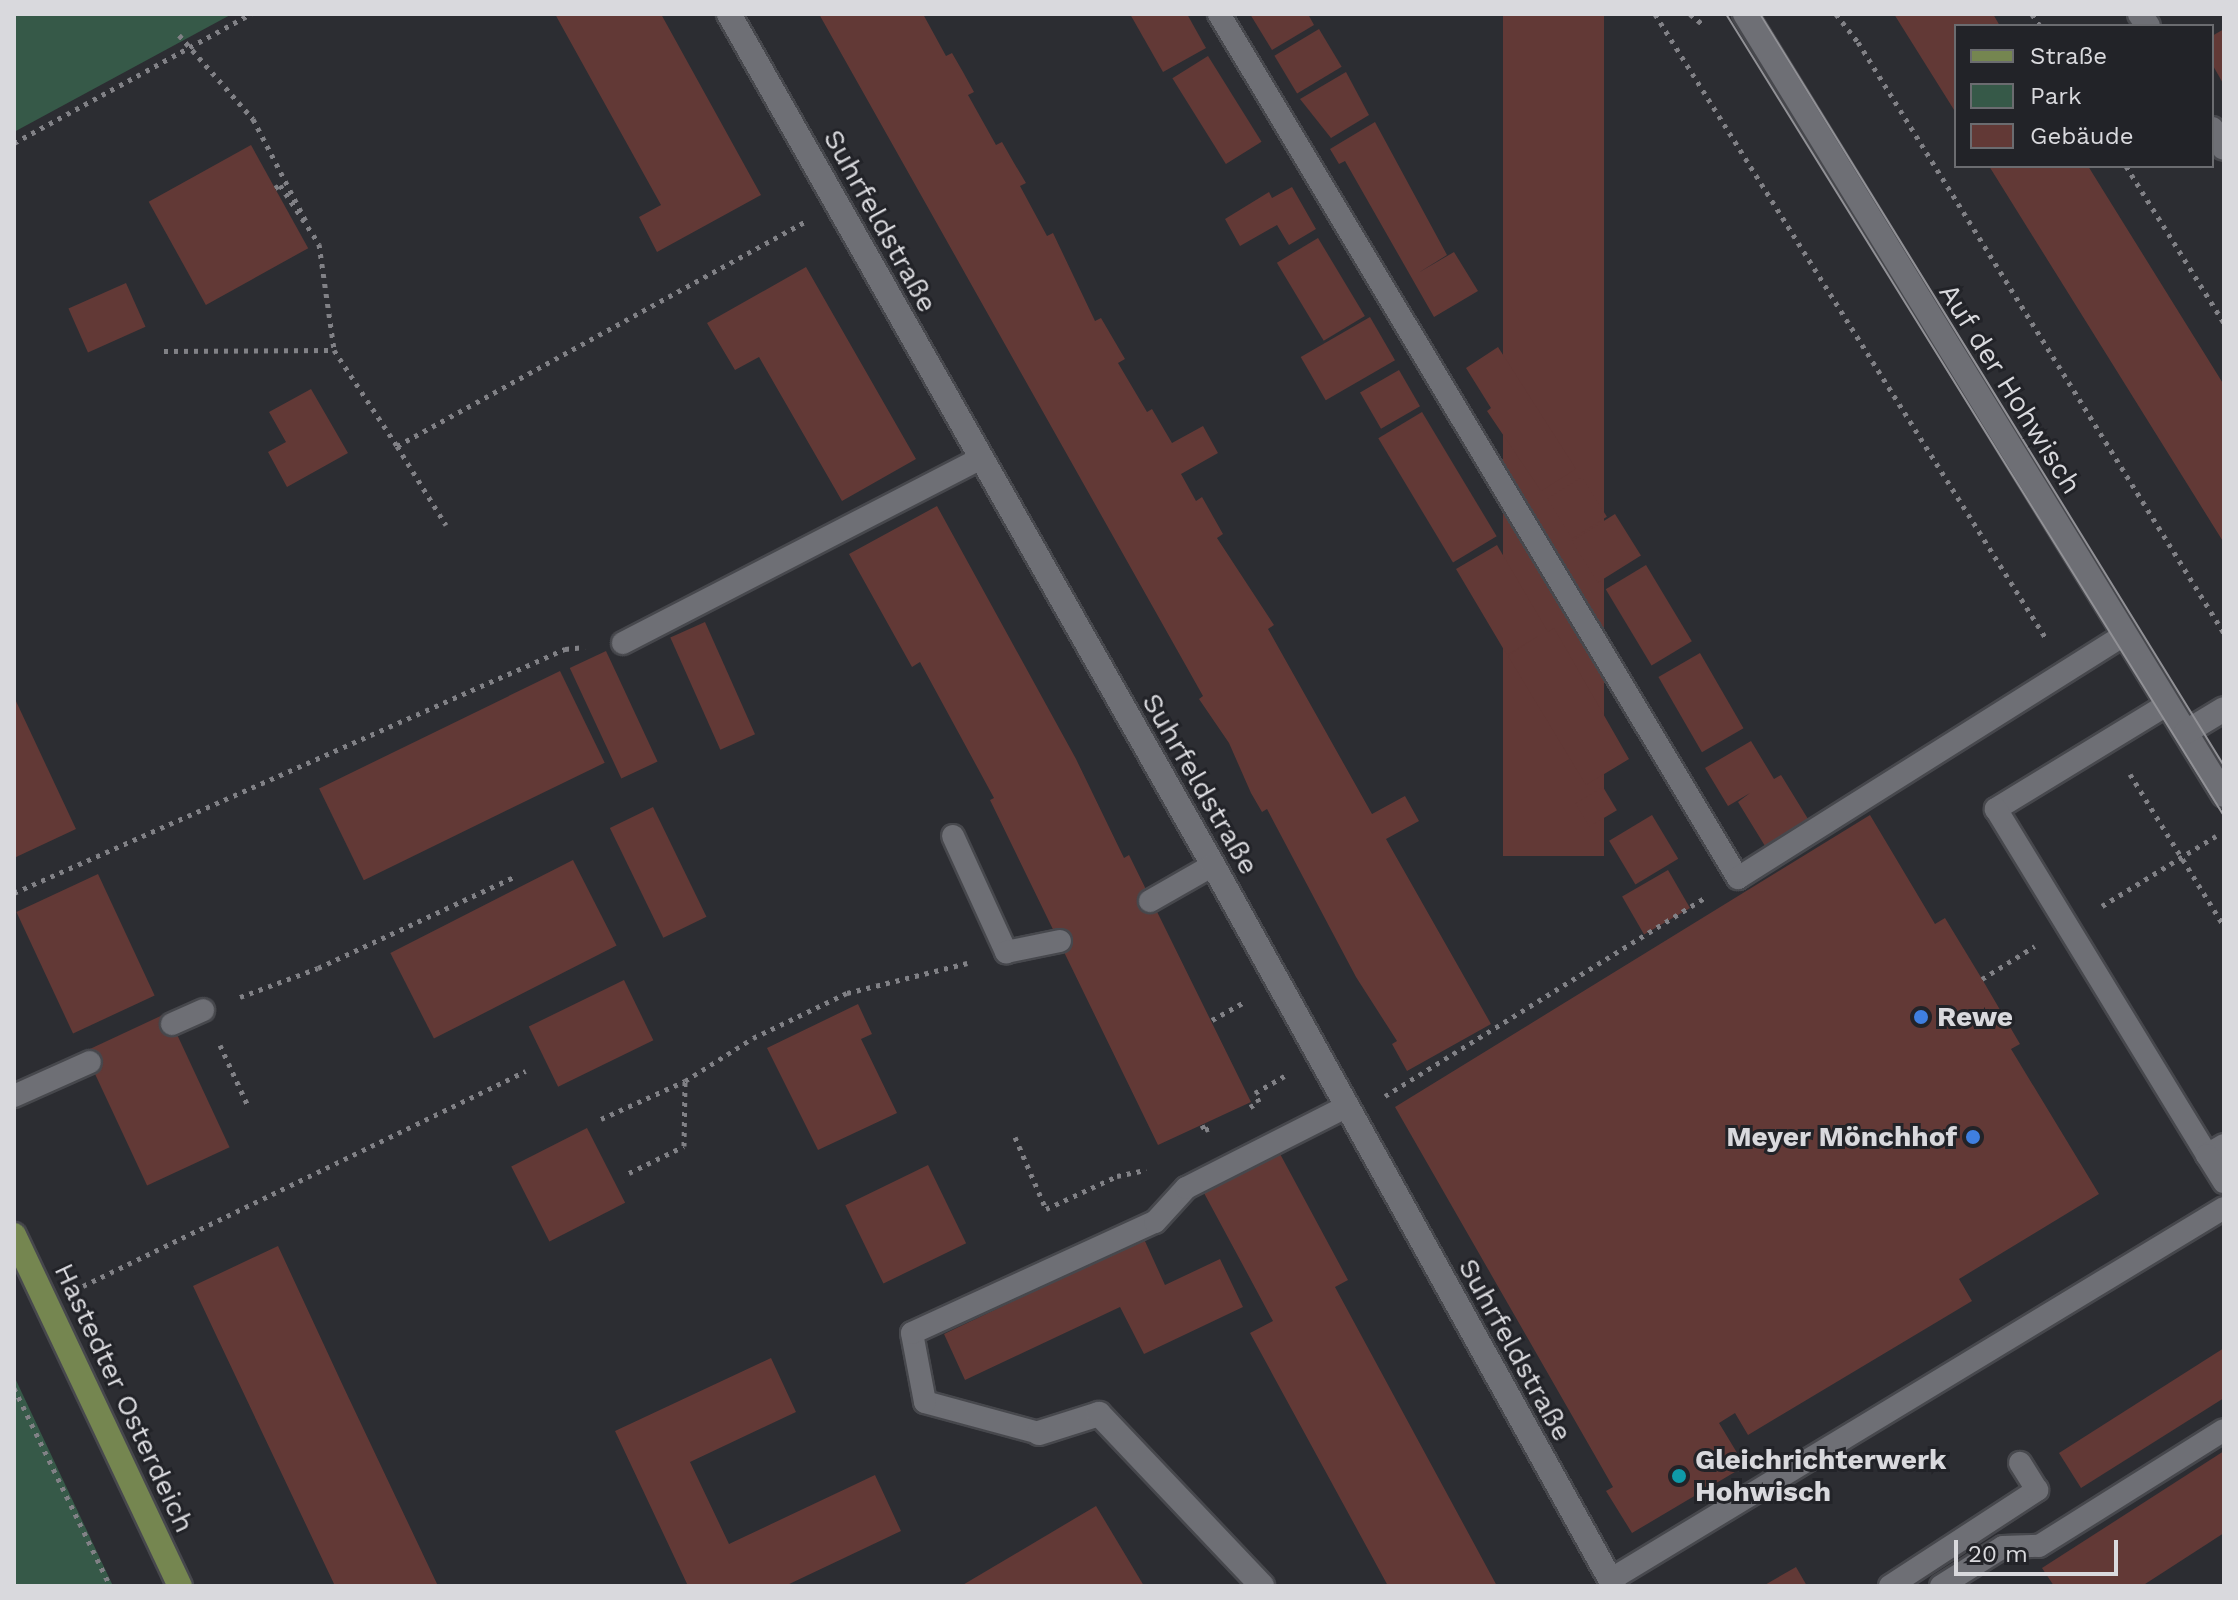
<!DOCTYPE html>
<meta charset="utf-8">
<style>
body{margin:0}
#map{position:relative;width:2238px;height:1600px;overflow:hidden;background:#2c2d32;font-family:"Work Sans",sans-serif}
div>[style]{position:absolute}
.green>*{inset:0;background:#365948}
.building>*{inset:0;background:#623936;transform-origin:0 0}
.path>*{height:5px;margin-top:-2.5px;transform-origin:0;background:repeating-linear-gradient(90deg,#818186 0 4px,transparent 0 10px)}
.roads{filter:drop-shadow(2px 0 #47484d) drop-shadow(-2px 0 #47484d) drop-shadow(0 2px #47484d) drop-shadow(0 -2px #47484d)}
.service>*{height:22px;margin:-11px;padding:0 11px;transform-origin:11px;border-radius:11px;background:#6e6f75}
.minor>*{height:24px;margin:-12px;padding:0 12px;transform-origin:12px;border-radius:12px;background:#6e6f75}
.primary>*{height:24px;margin:-12px;padding:0 12px;transform-origin:12px;border-radius:12px;background:#758650}
.tram>*{height:2px;margin:-1px;padding:0 1px;transform-origin:1px;border-radius:1px;background:#919196}
.dots>*{width:22px;height:22px;translate:-50% -50%;box-sizing:border-box;border:4px solid #222328;border-radius:50%}
span{translate:-50% -50%;white-space:nowrap;text-align:center;line-height:1.15;-webkit-text-stroke:6px #222328;paint-order:stroke}
.street-label{font-size:28px;color:#d9d9dd}
.poi-label{font-size:28px;color:#d9d9dd;font-weight:700}
.left{translate:0 -50%;text-align:left}
.right{translate:-100% -50%;text-align:right}
.frame{position:absolute;inset:0;border:16px solid #d9d9dd;pointer-events:none}
.legend{position:absolute;left:1954px;top:24px;width:260px;height:144px;box-sizing:border-box;background:#222328;border:2px solid #6b6c70;margin:0;padding:10px 14px;list-style:none;font-size:24px;color:#d9d9dd}
.legend li{display:flex;align-items:center;gap:16px;height:40px}
.legend b{width:40px;border:2px solid #6b6c70}
.scale{position:absolute;left:1954px;top:1540px;width:164px;height:36px;box-sizing:border-box;border:4px solid #d9d9dd;border-top:0;padding-left:10px;font-size:24px;line-height:28px;white-space:nowrap;color:#d9d9dd;-webkit-text-stroke:6px #222328;paint-order:stroke}
</style>
<div id="map">
<div class="green">
<div style="clip-path:polygon(14px 14px,232px 14px,14px 132px)"></div>
<div style="clip-path:polygon(14px 1376px,113px 1586px,14px 1586px)"></div>
</div>
<div class="building">
<div style="clip-path:polygon(555px 14px,661px 14px,761px 195px,657px 252px,639px 217px,661px 205px)"></div>
<div style="clip-path:polygon(819px 14px,923px 14px,946px 56px,952px 53px,963px 72px,974px 92px,968px 95px,996px 145px,1002px 142px,1014px 163px,1026px 183px,1020px 186px,1047px 236px,1053px 233px,1095px 321px,1101px 318px,1125px 359px,1118px 363px,1147px 412px,1152px 409px,1172px 443px,1203px 426px,1218px 453px,1181px 474px,1196px 501px,1202px 497px,1223px 534px,1217px 538px,1274px 625px,1268px 629px,1372px 814px,1405px 796px,1419px 821px,1386px 839px,1491px 1024px,1407px 1071px,1392px 1044px,1397px 1041px,1356px 977px,1267px 809px,1262px 812px,1251px 793px,1229px 743px,1199px 699px,1203px 696px)"></div>
<div style="clip-path:polygon(1130px 14px,1187px 14px,1206px 48px,1163px 72px)"></div>
<div style="clip-path:polygon(1250px 14px,1308px 14px,1314px 25px,1272px 50px)"></div>
<div style="left:1503px;top:14px;width:101px;height:842px"></div>
<div style="clip-path:polygon(1894px 14px,1993px 14px,2000px 26px,1956px 26px,1956px 113px)"></div>
<div style="left:1319px;top:29px;width:44px;height:52px;rotate:59deg"></div>
<div style="clip-path:polygon(2224px 29px,2224px 85px,2212px 64px,2212px 36px)"></div>
<div style="left:1208px;top:56px;width:101px;height:42px;rotate:58deg"></div>
<div style="clip-path:polygon(1346px 72px,1369px 115px,1331px 138px,1300px 99px)"></div>
<div style="clip-path:polygon(1375px 122px,1447px 255px,1418px 273px,1454px 252px,1478px 291px,1434px 317px,1345px 161px,1339px 164px,1330px 149px)"></div>
<div style="left:251px;top:145px;width:118px;height:117px;rotate:61deg"></div>
<div style="clip-path:polygon(1989px 166px,2088px 166px,2124px 224px,2224px 385px,2224px 543px)"></div>
<div style="clip-path:polygon(1292px 187px,1316px 229px,1289px 245px,1277px 225px,1240px 246px,1225px 219px,1269px 192px,1272px 198px)"></div>
<div style="left:1318px;top:238px;width:91px;height:48px;rotate:59deg"></div>
<div style="clip-path:polygon(806px 267px,916px 459px,842px 501px,759px 357px,735px 370px,707px 323px)"></div>
<div style="left:126px;top:283px;width:48px;height:63px;rotate:66deg"></div>
<div style="left:1370px;top:317px;width:50px;height:80px;rotate:60deg"></div>
<div style="clip-path:polygon(1498px 347px,1576px 469px,1541px 491px,1487px 411px,1491px 408px,1466px 368px)"></div>
<div style="left:1399px;top:370px;width:42px;height:45px;rotate:60deg"></div>
<div style="clip-path:polygon(311px 389px,348px 453px,287px 487px,268px 452px,286px 442px,269px 412px)"></div>
<div style="left:1422px;top:412px;width:145px;height:51px;rotate:59deg"></div>
<div style="left:1582px;top:477px;width:47px;height:41px;rotate:58deg"></div>
<div style="clip-path:polygon(937px 506px,1076px 759px,1124px 858px,1129px 855px,1251px 1102px,1158px 1145px,990px 800px,994px 798px,920px 662px,912px 667px,849px 554px)"></div>
<div style="left:1615px;top:514px;width:49px;height:51px;rotate:58deg"></div>
<div style="clip-path:polygon(1497px 545px,1548px 632px,1554px 628px,1629px 759px,1586px 785px,1508px 656px,1538px 636px,1507px 655px,1456px 569px)"></div>
<div style="left:1646px;top:565px;width:89px;height:47px;rotate:59deg"></div>
<div style="left:705px;top:622px;width:123px;height:38px;rotate:66deg"></div>
<div style="left:606px;top:651px;width:122px;height:40px;rotate:65deg"></div>
<div style="left:1700px;top:653px;width:87px;height:48px;rotate:60deg"></div>
<div style="left:560px;top:671px;width:102px;height:268px;rotate:64deg"></div>
<div style="clip-path:polygon(14px 697px,76px 829px,14px 858px)"></div>
<div style="clip-path:polygon(1751px 741px,1774px 779px,1781px 775px,1808px 819px,1765px 846px,1738px 802px,1750px 793px,1728px 806px,1705px 768px)"></div>
<div style="left:1603px;top:787px;width:27px;height:32px;rotate:59deg"></div>
<div style="left:653px;top:807px;width:122px;height:48px;rotate:64deg"></div>
<div style="left:1652px;top:815px;width:51px;height:50px;rotate:59deg"></div>
<div style="clip-path:polygon(1870px 815px,1935px 924px,1945px 918px,1982px 979px,2020px 1044px,2011px 1049px,2099px 1194px,1959px 1279px,1972px 1301px,1748px 1435px,1735px 1413px,1719px 1423px,1745px 1466px,1632px 1533px,1606px 1491px,1613px 1487px,1395px 1107px)"></div>
<div style="left:573px;top:860px;width:96px;height:205px;rotate:63deg"></div>
<div style="left:1668px;top:870px;width:44px;height:53px;rotate:60deg"></div>
<div style="left:98px;top:874px;width:134px;height:90px;rotate:65deg"></div>
<div style="left:624px;top:980px;width:67px;height:106px;rotate:64deg"></div>
<div style="clip-path:polygon(858px 1004px,872px 1034px,861px 1039px,897px 1113px,818px 1150px,767px 1048px)"></div>
<div style="left:167px;top:1013px;width:148px;height:91px;rotate:65deg"></div>
<div style="left:587px;top:1128px;width:84px;height:85px;rotate:63deg"></div>
<div style="clip-path:polygon(1279px 1152px,1348px 1280px,1335px 1287px,1497px 1586px,1388px 1586px,1250px 1333px,1273px 1321px,1204px 1193px)"></div>
<div style="left:928px;top:1165px;width:87px;height:92px;rotate:64deg"></div>
<div style="clip-path:polygon(1144px 1239px,1165px 1285px,1220px 1259px,1243px 1307px,1144px 1354px,1120px 1307px,965px 1380px,944px 1334px)"></div>
<div style="clip-path:polygon(278px 1246px,344px 1388px,438px 1586px,335px 1586px,216px 1335px,193px 1286px)"></div>
<div style="clip-path:polygon(2224px 1348px,2224px 1398px,2081px 1488px,2059px 1453px)"></div>
<div style="clip-path:polygon(771px 1358px,796px 1412px,690px 1462px,729px 1544px,875px 1475px,901px 1531px,785px 1586px,688px 1586px,615px 1431px)"></div>
<div style="clip-path:polygon(2224px 1451px,2224px 1533px,2142px 1586px,2054px 1586px,2042px 1568px)"></div>
<div style="clip-path:polygon(1096px 1506px,1144px 1586px,961px 1586px)"></div>
<div style="clip-path:polygon(1796px 1567px,1807px 1586px,1763px 1586px)"></div>
</div>
<div class="path">
<div style="left:1655px;top:14px;width:739px;rotate:57.95deg"></div>
<div style="left:1690px;top:14px;width:19px;rotate:39deg"></div>
<div style="left:1836px;top:14px;width:36px;rotate:52deg"></div>
<div style="left:1858px;top:42px;width:695px;rotate:58.23deg"></div>
<div style="left:2032px;top:14px;width:14px;rotate:56deg"></div>
<div style="left:179px;top:35px;width:112px;rotate:48.6deg"></div>
<div style="left:253px;top:119px;width:117px;rotate:62.6deg"></div>
<div style="left:14px;top:143px;width:270px;rotate:-28.6deg"></div>
<div style="left:2126px;top:166px;width:185px;rotate:58deg"></div>
<div style="left:275px;top:188px;width:6px;rotate:-31deg"></div>
<div style="left:280px;top:185px;width:71px;rotate:56.5deg"></div>
<div style="left:319px;top:244px;width:107px;rotate:81.9deg"></div>
<div style="left:164px;top:351px;width:170px;rotate:-0.3deg"></div>
<div style="left:334px;top:350px;width:115px;rotate:56.7deg"></div>
<div style="left:397px;top:446px;width:465px;rotate:-28.8deg"></div>
<div style="left:397px;top:446px;width:93px;rotate:58.2deg"></div>
<div style="left:2130px;top:774px;width:179px;rotate:58.3deg"></div>
<div style="left:14px;top:893px;width:603px;rotate:-23.89deg"></div>
<div style="left:565px;top:649px;width:20px;rotate:-6deg"></div>
<div style="left:2102px;top:906px;width:134px;rotate:-31.6deg"></div>
<div style="left:1982px;top:979px;width:62px;rotate:-31.9deg"></div>
<div style="left:240px;top:997px;width:83px;rotate:-20.4deg"></div>
<div style="left:318px;top:968px;width:216px;rotate:-24.9deg"></div>
<div style="left:1212px;top:1020px;width:35px;rotate:-29deg"></div>
<div style="left:220px;top:1045px;width:67px;rotate:65.3deg"></div>
<div style="left:1385px;top:1096px;width:378px;rotate:-31.8deg"></div>
<div style="left:1250px;top:1107px;width:10px;rotate:-29deg"></div>
<div style="left:1259px;top:1102px;width:10px;rotate:-114deg"></div>
<div style="left:1255px;top:1093px;width:34px;rotate:-30deg"></div>
<div style="left:601px;top:1119px;width:92px;rotate:-24.3deg"></div>
<div style="left:685px;top:1081px;width:80px;rotate:-32.3deg"></div>
<div style="left:753px;top:1038px;width:104px;rotate:-25.6deg"></div>
<div style="left:847px;top:993px;width:124px;rotate:-14deg"></div>
<div style="left:1202px;top:1125px;width:6px;rotate:59deg"></div>
<div style="left:1205px;top:1130px;width:5px;rotate:-22deg"></div>
<div style="left:1015px;top:1137px;width:78px;rotate:66.7deg"></div>
<div style="left:1046px;top:1209px;width:78px;rotate:-24.9deg"></div>
<div style="left:1117px;top:1176px;width:30px;rotate:-12deg"></div>
<div style="left:629px;top:1173px;width:61px;rotate:-26.1deg"></div>
<div style="left:684px;top:1146px;width:65px;rotate:-89.1deg"></div>
<div style="left:83px;top:1286px;width:492px;rotate:-25.9deg"></div>
<div style="left:14px;top:1388px;width:220px;rotate:64.1deg"></div>
</div>
<div class="roads">
<div class="service">
<div style="left:1219px;top:14px;width:1008px;rotate:59.01deg"></div>
<div style="left:1738px;top:878px;width:458px;rotate:-32.2deg"></div>
<div style="left:623px;top:643px;width:402px;rotate:-27.3deg"></div>
<div style="left:2168px;top:704px;width:202px;rotate:148.6deg"></div>
<div style="left:1996px;top:809px;width:405px;rotate:58.6deg"></div>
<div style="left:953px;top:836px;width:128px;rotate:65.4deg"></div>
<div style="left:1006px;top:952px;width:55px;rotate:-11.5deg"></div>
<div style="left:1150px;top:901px;width:73px;rotate:-29.7deg"></div>
<div style="left:172px;top:1024px;width:34px;rotate:-24deg"></div>
<div style="left:14px;top:1096px;width:83px;rotate:-24.1deg"></div>
<div style="left:2224px;top:1145px;width:20px;rotate:150deg"></div>
<div style="left:2207px;top:1155px;width:32px;rotate:58deg"></div>
<div style="left:1039px;top:1433px;width:118px;rotate:-164.8deg"></div>
<div style="left:925px;top:1402px;width:70px;rotate:-100.7deg"></div>
<div style="left:912px;top:1333px;width:267px;rotate:-24.6deg"></div>
<div style="left:1155px;top:1222px;width:46px;rotate:-47.6deg"></div>
<div style="left:1186px;top:1188px;width:177px;rotate:-26.9deg"></div>
<div style="left:1610px;top:1580px;width:718px;rotate:-31.21deg"></div>
<div style="left:1890px;top:1586px;width:176px;rotate:-33.1deg"></div>
<div style="left:2037px;top:1490px;width:32px;rotate:-122deg"></div>
<div style="left:1941px;top:1586px;width:73px;rotate:-32.2deg"></div>
<div style="left:2003px;top:1547px;width:36px;rotate:-2deg"></div>
<div style="left:2039px;top:1546px;width:218px;rotate:-32.1deg"></div>
</div>
<div class="minor">
<div style="left:729px;top:14px;width:979px;rotate:60.37deg"></div>
<div style="left:1213px;top:865px;width:825px;rotate:60.92deg"></div>
<div style="left:1745px;top:14px;width:916px;rotate:58.48deg"></div>
<div style="left:2140px;top:14px;width:14px;rotate:56deg"></div>
<div style="left:2212px;top:129px;width:22px;rotate:58deg"></div>
<div style="left:2186px;top:732px;width:44px;rotate:-31.2deg"></div>
<div style="left:1039px;top:1433px;width:63px;rotate:-17.6deg"></div>
<div style="left:1099px;top:1414px;width:237px;rotate:46.5deg"></div>
</div>
<div class="primary">
<div style="left:14px;top:1235px;width:388px;rotate:64.7deg"></div>
</div>
</div>
<div class="tram">
<div style="left:1726px;top:14px;width:944px;rotate:58.16deg"></div>
<div style="left:1760px;top:14px;width:884px;rotate:58.32deg"></div>
</div>
<div class="dots">
<div style="left:1921px;top:1017px;background:#3f7fe0"></div>
<div style="left:1973px;top:1137px;background:#3f7fe0"></div>
<div style="left:1679px;top:1476px;background:#0f9aa8"></div>
</div>
<div class="street-label">
<span style="left:880px;top:221px;rotate:61deg">Suhrfeldstraße</span>
<span style="left:2010px;top:389px;rotate:58deg">Auf der Hohwisch</span>
<span style="left:1200px;top:784px;rotate:60deg">Suhrfeldstraße</span>
<span style="left:1515px;top:1350px;rotate:61deg">Suhrfeldstraße</span>
<span style="left:124px;top:1398px;rotate:65deg">Hastedter Osterdeich</span>
</div>
<div class="poi-label">
<span class="left" style="left:1937px;top:1017px">Rewe</span>
<span class="right" style="left:1957px;top:1137px">Meyer Mönchhof</span>
<span class="left" style="left:1695px;top:1476px">Gleichrichterwerk<br>Hohwisch</span>
</div>
<div class="frame"></div>
<ul class="legend">
<li><b style="height:10px;background:#758650"></b>Straße</li>
<li><b style="height:22px;background:#365948"></b>Park</li>
<li><b style="height:22px;background:#623936"></b>Gebäude</li>
</ul>
<div class="scale">20 m</div>
</div>
